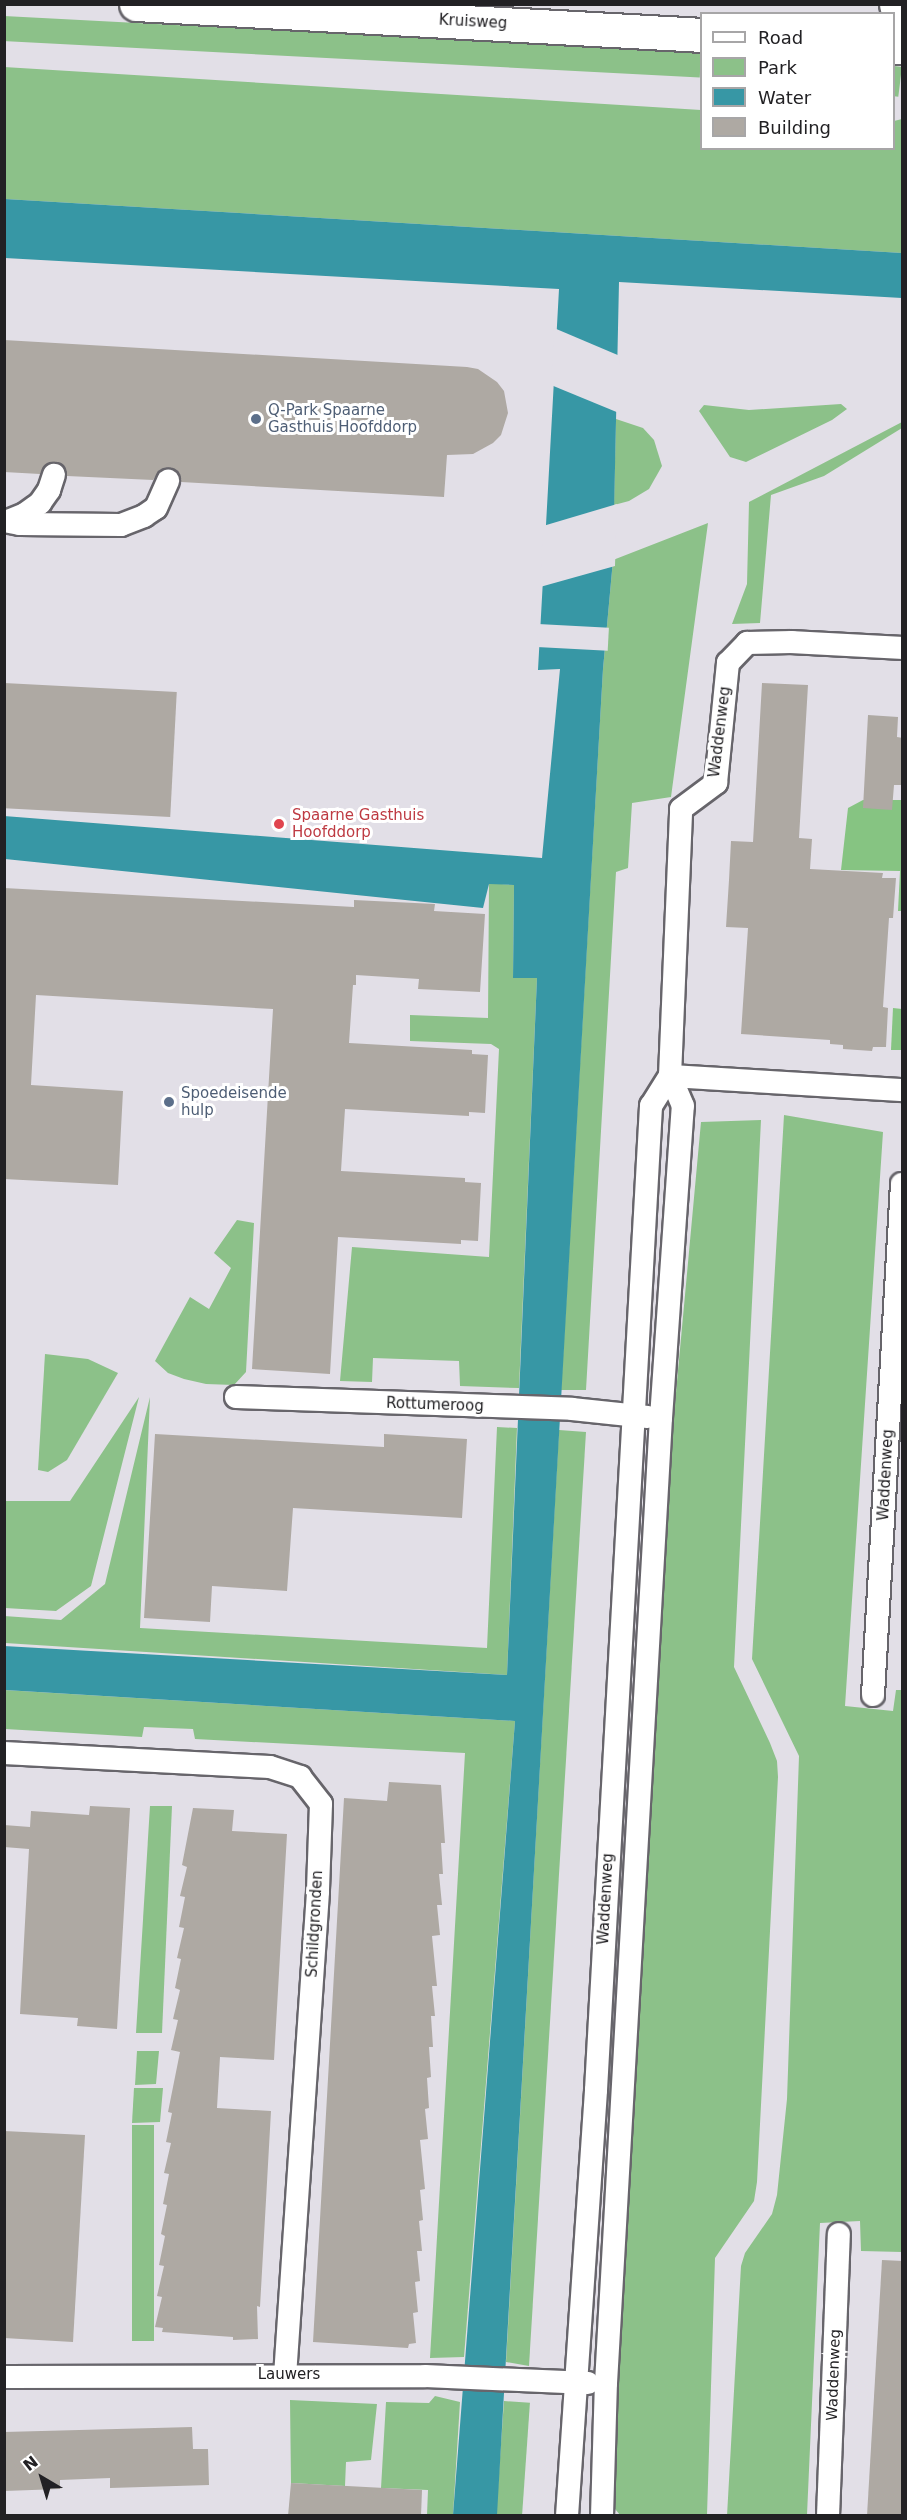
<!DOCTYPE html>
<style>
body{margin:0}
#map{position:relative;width:907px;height:2520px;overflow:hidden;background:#e2dfe7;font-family:"DejaVu Sans",sans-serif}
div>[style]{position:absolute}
.green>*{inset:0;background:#8cc189;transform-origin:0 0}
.forest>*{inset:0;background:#86c482}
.water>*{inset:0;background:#3797a5}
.pier>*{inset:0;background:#e2dfe7;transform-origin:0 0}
.building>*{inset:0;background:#aea9a3;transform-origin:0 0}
.roads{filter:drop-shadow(2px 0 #67656b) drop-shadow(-2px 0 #67656b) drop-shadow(0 2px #67656b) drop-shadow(0 -2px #67656b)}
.street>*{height:22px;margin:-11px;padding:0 11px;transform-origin:11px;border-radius:11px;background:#fff}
.primary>*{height:33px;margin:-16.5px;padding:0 16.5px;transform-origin:16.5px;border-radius:16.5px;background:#fff}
.highway>*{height:33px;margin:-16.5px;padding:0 16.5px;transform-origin:16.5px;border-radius:16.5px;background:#fff}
.dots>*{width:16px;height:16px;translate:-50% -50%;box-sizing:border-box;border:3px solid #fff;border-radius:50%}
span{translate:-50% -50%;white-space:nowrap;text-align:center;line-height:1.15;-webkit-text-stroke:6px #fff;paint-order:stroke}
.street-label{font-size:15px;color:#222124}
.service-label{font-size:15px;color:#4e5e75}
.left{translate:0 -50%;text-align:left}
.health-label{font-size:15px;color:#be3a42}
.frame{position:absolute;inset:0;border:6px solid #222124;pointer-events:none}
.legend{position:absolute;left:700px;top:12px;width:195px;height:138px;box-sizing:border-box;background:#fff;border:2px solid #a7a6a7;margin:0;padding:8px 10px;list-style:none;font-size:18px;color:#222124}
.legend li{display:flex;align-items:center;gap:12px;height:30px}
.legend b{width:30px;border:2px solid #a7a6a7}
.north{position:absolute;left:12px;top:2448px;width:60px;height:60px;-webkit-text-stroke:4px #fff;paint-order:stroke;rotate:322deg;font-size:16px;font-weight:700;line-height:24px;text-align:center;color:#222124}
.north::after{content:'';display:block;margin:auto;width:21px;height:27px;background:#222124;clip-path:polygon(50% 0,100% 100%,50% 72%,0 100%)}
</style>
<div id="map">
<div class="green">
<div style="left:4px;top:16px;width:698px;height:25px;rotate:3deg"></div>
<div style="left:894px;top:66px;width:8px;height:30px;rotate:7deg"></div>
<div style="clip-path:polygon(4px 67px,701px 110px,702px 148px,894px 148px,894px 121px,902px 119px,902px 253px,5px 199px)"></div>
<div style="clip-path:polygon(841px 404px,847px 409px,832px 420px,746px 462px,730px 457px,699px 411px,704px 405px,749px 410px)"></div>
<div style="clip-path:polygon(616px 419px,643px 428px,654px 440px,662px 466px,649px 489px,629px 501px,614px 505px)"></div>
<div style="clip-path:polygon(902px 422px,902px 428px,824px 476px,771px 495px,760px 623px,732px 624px,747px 584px,749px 502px)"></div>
<div style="clip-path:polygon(708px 523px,671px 797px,632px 803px,628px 868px,616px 872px,586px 1390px,561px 1390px,603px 669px,613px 560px)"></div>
<div style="clip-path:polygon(489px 883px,514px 885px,513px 978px,537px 978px,519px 1388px,460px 1386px,459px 1361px,373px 1358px,372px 1382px,340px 1381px,352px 1247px,489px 1257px,499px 1049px,491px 1044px,410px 1041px,410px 1015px,488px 1018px)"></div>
<div style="clip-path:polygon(784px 1115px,883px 1132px,845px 1706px,893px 1711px,896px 1690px,902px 1690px,902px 2252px,861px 2251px,860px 2221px,820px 2223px,807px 2515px,727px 2516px,741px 2266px,745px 2253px,772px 2214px,777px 2195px,787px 2099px,799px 1756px,752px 1659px)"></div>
<div style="clip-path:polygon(761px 1120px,734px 1667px,770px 1743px,777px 1761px,778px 1777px,757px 2182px,754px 2201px,715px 2258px,707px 2515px,620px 2515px,611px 2504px,674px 1414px,701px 1122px)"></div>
<div style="clip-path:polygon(237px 1220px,254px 1223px,246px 1372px,234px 1385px,206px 1384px,184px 1379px,168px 1373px,155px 1361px,190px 1297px,209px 1309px,231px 1268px,214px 1253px)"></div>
<div style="clip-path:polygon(45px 1354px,88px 1359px,118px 1373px,67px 1460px,48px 1472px,38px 1470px)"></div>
<div style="clip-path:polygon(139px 1397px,91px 1586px,56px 1611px,5px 1608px,5px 1501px,70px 1501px)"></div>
<div style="clip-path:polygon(150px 1397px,140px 1628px,487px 1648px,497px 1427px,517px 1428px,507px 1675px,5px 1643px,4px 1616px,61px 1620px,105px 1584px)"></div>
<div style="clip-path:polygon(559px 1430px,586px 1432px,529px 2366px,506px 2362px)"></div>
<div style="clip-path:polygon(4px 1690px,515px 1721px,464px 2357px,430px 2358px,465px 1753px,195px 1739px,193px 1729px,144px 1727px,142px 1737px,5px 1729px)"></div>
<div style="clip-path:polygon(150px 1806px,172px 1806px,162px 2033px,136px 2033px)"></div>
<div style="clip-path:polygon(137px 2051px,159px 2051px,156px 2084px,135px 2085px)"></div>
<div style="clip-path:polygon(134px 2088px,163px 2088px,160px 2122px,132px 2123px)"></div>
<div style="left:132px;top:2125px;width:22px;height:216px"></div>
<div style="clip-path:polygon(435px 2396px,460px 2402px,453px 2515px,427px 2515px,428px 2490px,381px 2488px,386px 2402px,429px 2403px)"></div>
<div style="clip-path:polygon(290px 2400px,377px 2404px,371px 2460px,346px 2462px,345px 2486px,291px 2483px)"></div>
<div style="left:504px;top:2401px;width:26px;height:115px;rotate:4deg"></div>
</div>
<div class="forest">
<div style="clip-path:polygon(863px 800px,902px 800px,902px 911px,898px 911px,900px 871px,841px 870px,848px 808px)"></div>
<div style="clip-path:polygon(893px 1008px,902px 1009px,902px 1050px,891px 1050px)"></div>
</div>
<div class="water">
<div style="clip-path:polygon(5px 199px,902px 253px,902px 298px,619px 282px,613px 560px,603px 669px,497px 2515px,453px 2515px,515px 1721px,5px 1690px,4px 1646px,507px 1675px,537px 978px,513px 978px,514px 885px,489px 884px,483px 908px,5px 859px,4px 816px,542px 858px,560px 669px,538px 670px,559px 289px,5px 258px)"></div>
</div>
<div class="pier">
<div style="clip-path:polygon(554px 328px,620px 356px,619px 413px,551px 385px)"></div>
<div style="clip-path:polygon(617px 504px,615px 566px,540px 587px,543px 526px)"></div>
<div style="left:538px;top:624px;width:71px;height:23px;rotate:3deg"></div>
</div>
<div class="building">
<div style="clip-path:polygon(4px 340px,467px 367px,478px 369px,497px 382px,504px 391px,508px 413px,501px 435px,493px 443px,473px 454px,447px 455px,444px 497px,181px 482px,179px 473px,167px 468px,160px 470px,153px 480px,67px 476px,64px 466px,52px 462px,45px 465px,40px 474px,4px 472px)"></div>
<div style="left:4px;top:683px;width:173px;height:125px;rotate:3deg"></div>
<div style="clip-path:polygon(762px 683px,808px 685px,799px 838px,812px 839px,810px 869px,883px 873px,882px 878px,896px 878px,893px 918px,889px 918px,883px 1007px,888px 1008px,886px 1047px,873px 1047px,872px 1051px,843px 1049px,843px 1045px,830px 1044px,830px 1040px,741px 1034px,748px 928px,726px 927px,729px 880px,731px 841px,753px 842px)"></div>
<div style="clip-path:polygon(868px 715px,898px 717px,897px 737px,903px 738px,903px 785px,894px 785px,892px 810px,863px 808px)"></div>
<div style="clip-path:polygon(4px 888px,354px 907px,354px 900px,435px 904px,434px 911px,485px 914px,480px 992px,418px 989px,419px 979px,356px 975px,356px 985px,353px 985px,349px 1043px,472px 1050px,472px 1054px,488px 1055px,485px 1113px,469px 1112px,469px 1116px,345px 1109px,341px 1171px,465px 1178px,465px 1182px,481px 1183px,478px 1241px,461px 1240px,461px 1244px,338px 1237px,330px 1374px,252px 1369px,273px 1009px,36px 995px,31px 1085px,123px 1091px,118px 1185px,4px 1179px)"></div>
<div style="clip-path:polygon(155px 1434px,384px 1447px,384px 1434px,467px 1439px,462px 1518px,293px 1508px,287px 1591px,212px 1586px,210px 1622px,144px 1618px)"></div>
<div style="clip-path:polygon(389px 1782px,441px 1785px,445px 1843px,441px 1843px,443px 1874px,439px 1874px,442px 1905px,437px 1905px,440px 1935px,432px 1936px,437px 1986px,432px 1986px,435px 2016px,431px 2016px,433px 2047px,429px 2047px,431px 2077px,427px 2078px,429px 2108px,425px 2109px,428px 2139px,420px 2140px,425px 2189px,420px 2190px,423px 2220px,419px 2221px,422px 2251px,417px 2251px,420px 2281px,415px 2282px,418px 2312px,413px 2313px,416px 2343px,409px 2344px,408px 2348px,313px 2342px,344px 1798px,387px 1801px)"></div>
<div style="clip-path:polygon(90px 1806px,130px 1808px,117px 2029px,77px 2026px,78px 2018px,20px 2014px,29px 1849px,4px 1847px,4px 1825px,30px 1827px,31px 1811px,89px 1815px)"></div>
<div style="clip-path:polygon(193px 1808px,234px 1810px,232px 1831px,287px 1834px,274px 2060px,220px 2057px,217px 2108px,271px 2111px,260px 2307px,257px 2306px,258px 2339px,233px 2340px,233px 2337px,162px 2332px,163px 2328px,155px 2327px,162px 2297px,157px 2296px,164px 2266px,159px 2265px,165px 2236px,161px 2234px,167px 2205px,163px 2204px,169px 2174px,164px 2173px,171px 2143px,166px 2142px,172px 2113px,168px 2112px,180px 2052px,171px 2050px,178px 2020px,173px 2019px,180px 1990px,175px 1988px,181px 1959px,177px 1958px,184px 1928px,179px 1927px,185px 1897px,180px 1896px,187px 1867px,182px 1865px)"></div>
<div style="clip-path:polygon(4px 2131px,85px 2135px,73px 2342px,4px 2338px)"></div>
<div style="clip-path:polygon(882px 2260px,903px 2261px,903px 2516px,867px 2516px)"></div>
<div style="clip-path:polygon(192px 2427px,193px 2449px,208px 2449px,209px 2485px,110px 2488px,110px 2478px,60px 2480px,60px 2489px,4px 2491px,4px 2432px)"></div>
<div style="clip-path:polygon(291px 2483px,422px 2490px,421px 2516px,288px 2516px)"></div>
</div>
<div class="roads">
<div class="street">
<div style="left:4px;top:521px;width:16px;rotate:11deg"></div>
<div style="left:20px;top:524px;width:101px;rotate:0.6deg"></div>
<div style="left:121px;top:525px;width:25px;rotate:-21deg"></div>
<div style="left:144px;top:516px;width:14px;rotate:-34deg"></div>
<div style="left:156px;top:508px;width:30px;rotate:-66deg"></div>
<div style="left:8px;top:521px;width:18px;rotate:-22deg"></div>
<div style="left:25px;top:514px;width:19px;rotate:-36deg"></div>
<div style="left:40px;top:503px;width:16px;rotate:-55deg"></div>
<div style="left:49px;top:490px;width:16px;rotate:-72deg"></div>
<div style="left:670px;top:1076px;width:232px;rotate:3.5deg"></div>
<div style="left:236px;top:1397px;width:336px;rotate:2deg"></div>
<div style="left:572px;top:1409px;width:76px;rotate:6deg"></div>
<div style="left:873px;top:1695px;width:512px;rotate:-86.75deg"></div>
<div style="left:4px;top:1753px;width:266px;rotate:3deg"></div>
<div style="left:270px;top:1767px;width:32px;rotate:18deg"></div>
<div style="left:300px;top:1777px;width:34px;rotate:52deg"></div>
<div style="left:321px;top:1804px;width:88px;rotate:92deg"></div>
<div style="left:318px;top:1892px;width:483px;rotate:93.9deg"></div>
<div style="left:4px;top:2377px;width:421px;rotate:-0.1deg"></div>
<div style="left:425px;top:2376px;width:163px;rotate:2.5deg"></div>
<div style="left:567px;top:2516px;width:427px;rotate:-86.1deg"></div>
<div style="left:596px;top:2090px;width:986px;rotate:-86.8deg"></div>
<div style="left:651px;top:1106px;width:36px;rotate:-58deg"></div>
<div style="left:602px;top:2516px;width:133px;rotate:-88.3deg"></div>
<div style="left:606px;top:2383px;width:967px;rotate:-86.74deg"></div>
<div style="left:661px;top:1418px;width:313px;rotate:-86deg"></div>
<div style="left:683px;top:1106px;width:33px;rotate:-113deg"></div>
<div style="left:670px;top:1076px;width:267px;rotate:-87.6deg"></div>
<div style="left:681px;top:809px;width:44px;rotate:-36.6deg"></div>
<div style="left:716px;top:783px;width:121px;rotate:-84.3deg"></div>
<div style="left:728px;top:663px;width:28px;rotate:-46deg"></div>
<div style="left:747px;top:643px;width:45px;rotate:-1.3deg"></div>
<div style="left:792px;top:642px;width:110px;rotate:3.1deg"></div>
<div style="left:828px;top:2516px;width:282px;rotate:-87.8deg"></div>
</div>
<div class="primary">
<div style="left:896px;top:4px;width:26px;rotate:77deg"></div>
</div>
<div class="highway">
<div style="left:136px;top:4px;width:567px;rotate:3.13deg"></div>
<div style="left:894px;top:47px;width:8px"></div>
</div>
</div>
<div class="dots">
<div style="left:256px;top:419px;background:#5c6f8a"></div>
<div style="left:279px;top:824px;background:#e0444e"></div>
<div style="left:169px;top:1102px;background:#5c6f8a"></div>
</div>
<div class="street-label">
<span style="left:473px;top:22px;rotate:3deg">Kruisweg</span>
<span style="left:720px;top:732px;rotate:-83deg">Waddenweg</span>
<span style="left:435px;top:1405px;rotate:2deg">Rottumeroog</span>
<span style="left:886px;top:1475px;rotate:-87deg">Waddenweg</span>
<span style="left:606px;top:1899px;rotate:-87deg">Waddenweg</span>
<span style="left:315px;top:1924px;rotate:-87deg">Schildgronden</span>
<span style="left:289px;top:2375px">Lauwers</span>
<span style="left:834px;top:2375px;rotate:-88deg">Waddenweg</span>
</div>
<div class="service-label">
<span class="left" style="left:268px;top:419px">Q-Park Spaarne<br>Gasthuis Hoofddorp</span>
<span class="left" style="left:181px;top:1102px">Spoedeisende<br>hulp</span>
</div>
<div class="health-label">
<span class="left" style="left:292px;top:824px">Spaarne Gasthuis<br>Hoofddorp</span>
</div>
<div class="frame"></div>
<ul class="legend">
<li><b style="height:8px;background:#fff"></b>Road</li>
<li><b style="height:16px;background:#8cc189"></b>Park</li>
<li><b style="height:16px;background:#3797a5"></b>Water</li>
<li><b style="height:16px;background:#aea9a3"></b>Building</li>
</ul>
<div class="north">N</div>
</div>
